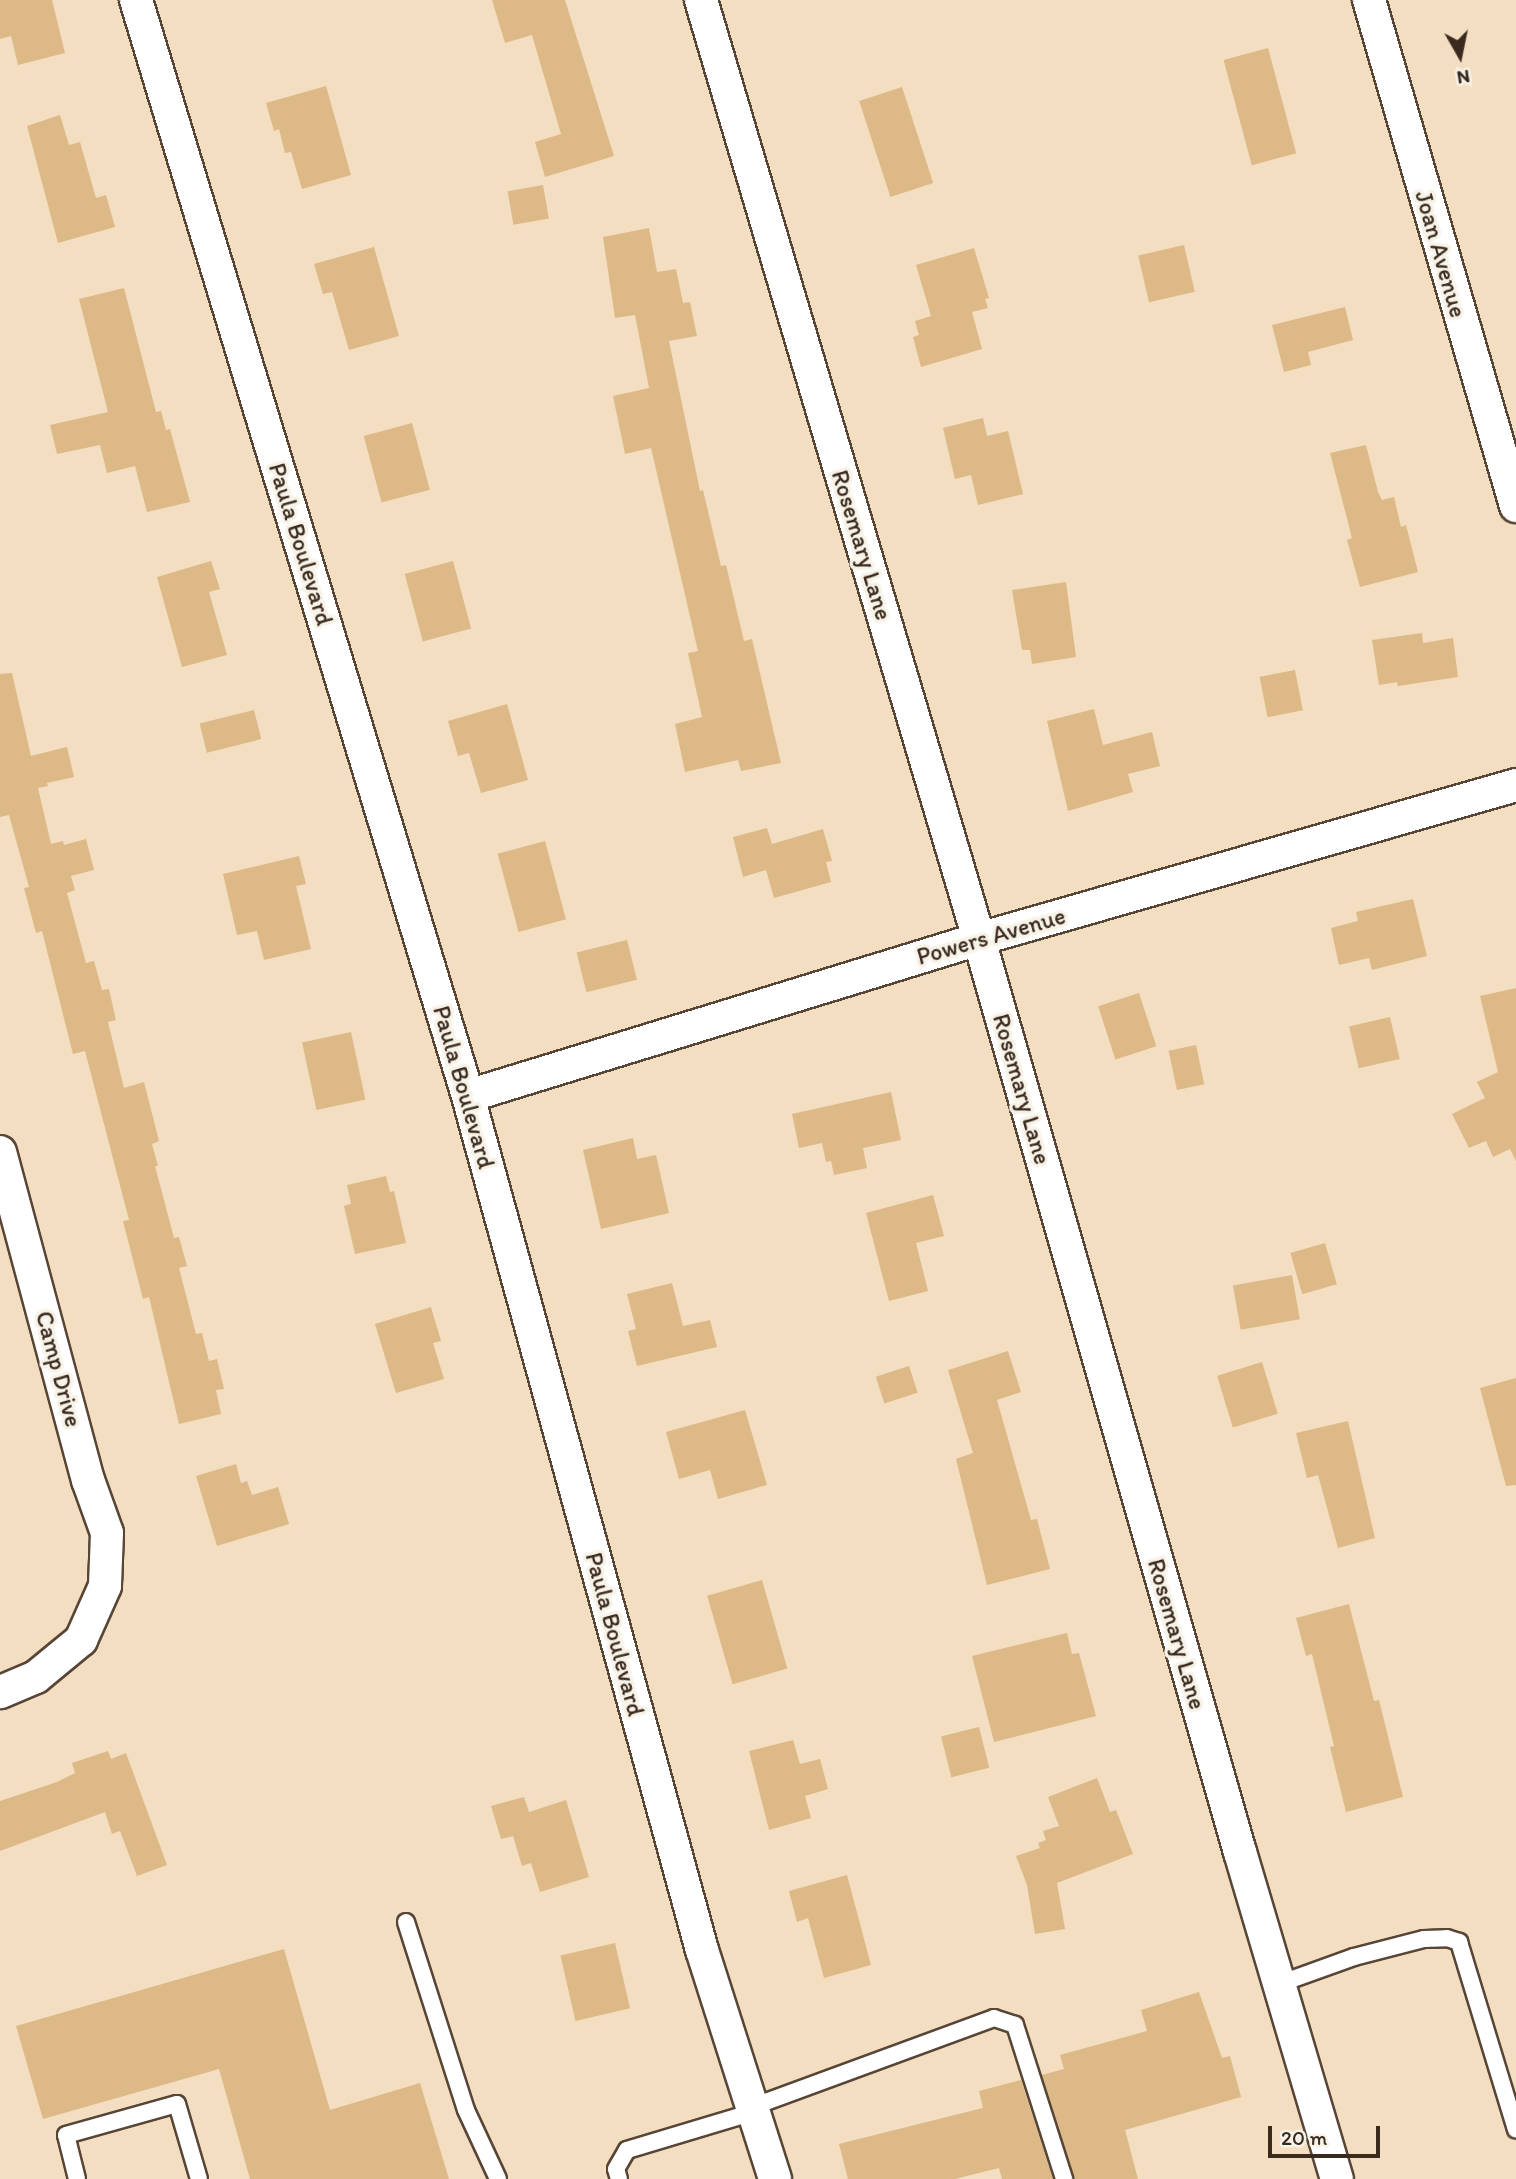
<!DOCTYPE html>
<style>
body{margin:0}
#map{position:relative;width:1516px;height:2179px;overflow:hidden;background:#f3dec1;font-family:Itim,sans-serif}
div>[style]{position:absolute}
.building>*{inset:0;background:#ddb987;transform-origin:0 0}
.roads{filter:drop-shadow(2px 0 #574536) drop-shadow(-2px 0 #574536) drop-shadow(0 2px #574536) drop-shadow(0 -2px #574536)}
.service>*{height:16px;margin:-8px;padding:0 8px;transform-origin:8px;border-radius:8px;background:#fff}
.minor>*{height:32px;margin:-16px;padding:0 16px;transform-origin:16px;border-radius:16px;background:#fff}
span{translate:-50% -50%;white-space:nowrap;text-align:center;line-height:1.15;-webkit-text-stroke:7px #f7f3e8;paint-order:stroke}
.street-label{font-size:24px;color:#3b2a1e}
.north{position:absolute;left:1425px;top:21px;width:70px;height:70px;-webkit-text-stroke:5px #f7f3e8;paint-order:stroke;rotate:171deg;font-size:19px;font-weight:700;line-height:28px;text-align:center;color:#3b2a1e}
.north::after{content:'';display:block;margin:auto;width:24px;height:32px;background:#3b2a1e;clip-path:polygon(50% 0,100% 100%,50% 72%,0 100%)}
.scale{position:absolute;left:1268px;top:2126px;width:112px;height:32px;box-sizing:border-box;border:4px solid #3b2a1e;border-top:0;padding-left:9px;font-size:21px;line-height:24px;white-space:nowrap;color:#3b2a1e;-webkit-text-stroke:5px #f7f3e8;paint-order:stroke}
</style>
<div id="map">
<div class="building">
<div style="clip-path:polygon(0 0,52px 0,65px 53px,18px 65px,11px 36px,0 39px)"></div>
<div style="clip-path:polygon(492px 0,565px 0,614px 156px,545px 177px,535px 142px,561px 134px,532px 35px,505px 43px)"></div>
<div style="left:1268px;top:48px;width:109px;height:46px;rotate:75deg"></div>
<div style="clip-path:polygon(326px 86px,351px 175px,302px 189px,291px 152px,285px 153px,279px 129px,274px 131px,266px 103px)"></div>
<div style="left:902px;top:87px;width:101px;height:45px;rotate:72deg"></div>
<div style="clip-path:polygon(60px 115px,69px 145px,80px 142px,96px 198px,106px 195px,115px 227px,58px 243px,27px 126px)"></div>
<div style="left:543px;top:185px;width:34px;height:36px;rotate:80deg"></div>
<div style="clip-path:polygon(649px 228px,657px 272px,676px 269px,683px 303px,690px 302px,697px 336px,669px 341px,700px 491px,703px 490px,721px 566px,726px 565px,744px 641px,752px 639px,781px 763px,741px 771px,738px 760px,685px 772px,675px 724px,702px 717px,688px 653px,698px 651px,651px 448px,625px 454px,613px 396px,649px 388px,635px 315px,615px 318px,603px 237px)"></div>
<div style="left:1184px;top:245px;width:48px;height:47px;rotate:77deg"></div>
<div style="clip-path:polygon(374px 247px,399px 336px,349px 350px,332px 292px,323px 294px,314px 264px)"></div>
<div style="clip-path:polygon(974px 248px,989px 298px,985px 299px,988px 308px,972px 312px,982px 349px,921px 367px,913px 337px,919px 335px,915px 321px,931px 316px,916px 265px)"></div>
<div style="clip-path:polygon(124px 288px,156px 412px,161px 411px,166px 430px,170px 429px,190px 502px,147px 512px,135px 466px,107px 473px,100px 445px,57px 454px,50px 425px,108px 412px,79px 299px)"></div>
<div style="clip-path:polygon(1345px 307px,1353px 340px,1308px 352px,1311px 365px,1284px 372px,1272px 325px)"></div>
<div style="clip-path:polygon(983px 418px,987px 436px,1008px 431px,1023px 494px,978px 505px,971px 475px,955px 479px,943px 428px)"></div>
<div style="left:412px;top:423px;width:69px;height:50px;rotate:75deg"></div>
<div style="clip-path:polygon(1366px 445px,1378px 492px,1382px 500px,1394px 497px,1401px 527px,1406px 525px,1418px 572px,1360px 587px,1347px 540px,1352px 538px,1330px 453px)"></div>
<div style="clip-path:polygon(211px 561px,220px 589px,209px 592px,227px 655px,182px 667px,157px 577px)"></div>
<div style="left:453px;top:561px;width:70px;height:50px;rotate:75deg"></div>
<div style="clip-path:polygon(1066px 582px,1076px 657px,1032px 664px,1030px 650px,1022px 650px,1012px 590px)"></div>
<div style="clip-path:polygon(1422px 633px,1423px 643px,1453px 638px,1458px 677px,1398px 686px,1397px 682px,1379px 685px,1372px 640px)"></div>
<div style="left:1295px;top:670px;width:41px;height:36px;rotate:79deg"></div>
<div style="clip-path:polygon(12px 673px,31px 756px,67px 747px,74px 777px,47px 783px,48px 786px,38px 788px,51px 844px,63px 841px,64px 845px,86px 839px,94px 870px,71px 876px,75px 890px,67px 893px,86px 963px,94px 961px,102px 990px,109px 989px,116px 1020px,108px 1022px,124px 1088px,144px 1082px,159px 1141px,152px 1144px,158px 1166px,155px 1166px,174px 1238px,179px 1237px,187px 1266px,179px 1268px,196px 1334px,202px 1333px,209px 1361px,217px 1359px,224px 1389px,216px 1390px,221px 1414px,179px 1424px,149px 1297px,143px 1299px,123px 1221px,129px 1220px,85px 1051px,73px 1054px,42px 931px,36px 933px,24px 888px,29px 887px,9px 815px,0 817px,0 674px)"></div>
<div style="clip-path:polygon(507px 704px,528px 780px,481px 793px,469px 753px,458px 756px,448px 721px)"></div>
<div style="clip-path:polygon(1094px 709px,1103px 745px,1152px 732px,1160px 766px,1128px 774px,1133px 792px,1068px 811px,1047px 721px)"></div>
<div style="left:254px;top:710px;width:30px;height:56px;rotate:76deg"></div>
<div style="clip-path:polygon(767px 828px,772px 844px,823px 829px,832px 861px,826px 862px,831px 882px,774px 898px,766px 870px,743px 877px,733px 837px)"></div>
<div style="left:545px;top:841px;width:81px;height:49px;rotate:75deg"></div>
<div style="clip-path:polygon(299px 856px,306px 884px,296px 886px,311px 949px,264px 960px,257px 931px,237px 935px,223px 874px)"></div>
<div style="clip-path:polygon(1413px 899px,1427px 956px,1372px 970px,1369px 958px,1339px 965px,1331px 928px,1358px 921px,1356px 912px)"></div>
<div style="left:627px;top:940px;width:41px;height:52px;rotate:76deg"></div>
<div style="clip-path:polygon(1516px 988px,1516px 1161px,1510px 1149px,1493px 1157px,1486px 1141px,1469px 1148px,1452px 1114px,1485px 1098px,1477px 1082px,1498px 1072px,1480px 996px)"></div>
<div style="left:1139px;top:993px;width:56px;height:43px;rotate:72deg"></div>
<div style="left:1390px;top:1017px;width:43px;height:42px;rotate:77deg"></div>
<div style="left:351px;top:1032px;width:69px;height:50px;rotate:78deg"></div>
<div style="left:1196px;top:1045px;width:40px;height:28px;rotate:78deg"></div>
<div style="clip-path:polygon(891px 1092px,901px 1140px,863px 1148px,867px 1168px,834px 1175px,831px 1161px,826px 1162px,822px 1143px,799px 1148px,792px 1114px)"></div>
<div style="clip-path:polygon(633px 1138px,637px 1159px,656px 1155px,669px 1213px,601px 1229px,583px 1150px)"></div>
<div style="clip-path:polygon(386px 1176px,390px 1192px,394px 1191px,406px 1243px,355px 1254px,344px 1206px,351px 1204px,347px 1185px)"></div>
<div style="clip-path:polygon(933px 1195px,944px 1236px,916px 1243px,928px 1291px,889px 1301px,866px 1213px)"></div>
<div style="left:1325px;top:1243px;width:43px;height:36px;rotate:74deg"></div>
<div style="left:1292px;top:1275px;width:45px;height:60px;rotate:80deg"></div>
<div style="clip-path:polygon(672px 1283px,683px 1326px,710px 1320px,717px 1347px,637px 1366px,628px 1331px,636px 1329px,627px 1294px)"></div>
<div style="clip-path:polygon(431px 1307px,441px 1341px,433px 1343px,444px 1379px,396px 1393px,375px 1324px)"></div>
<div style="clip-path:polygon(1008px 1351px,1021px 1392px,997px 1400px,1031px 1520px,1037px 1519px,1050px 1569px,987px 1585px,956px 1459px,973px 1453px,948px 1370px)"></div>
<div style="left:1262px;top:1362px;width:54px;height:47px;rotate:73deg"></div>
<div style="left:909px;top:1366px;width:28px;height:35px;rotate:72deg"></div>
<div style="clip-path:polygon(1516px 1378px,1516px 1485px,1506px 1486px,1480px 1388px)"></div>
<div style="clip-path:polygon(745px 1410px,767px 1485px,718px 1499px,710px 1470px,679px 1479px,666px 1432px)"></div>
<div style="clip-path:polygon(1348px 1421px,1375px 1538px,1338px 1548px,1318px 1475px,1307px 1478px,1296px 1433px)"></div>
<div style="clip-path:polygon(236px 1464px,241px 1483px,247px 1481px,252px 1495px,278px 1487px,289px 1524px,217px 1546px,196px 1476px)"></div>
<div style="left:762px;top:1580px;width:92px;height:57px;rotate:74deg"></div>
<div style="clip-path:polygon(1349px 1604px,1374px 1701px,1379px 1700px,1403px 1797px,1346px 1812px,1330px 1747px,1334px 1746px,1312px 1654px,1306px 1656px,1296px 1618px)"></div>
<div style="clip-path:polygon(1067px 1633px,1072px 1654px,1079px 1653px,1096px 1716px,994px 1742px,972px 1656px)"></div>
<div style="left:979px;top:1727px;width:42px;height:39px;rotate:76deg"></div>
<div style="clip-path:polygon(793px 1740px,800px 1764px,820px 1759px,828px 1789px,805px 1796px,811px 1818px,769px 1830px,749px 1751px)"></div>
<div style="clip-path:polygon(108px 1751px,111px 1759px,126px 1753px,167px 1865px,137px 1876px,120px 1831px,112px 1834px,105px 1812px,0 1851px,0 1801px,57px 1782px,75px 1773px,72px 1763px)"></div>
<div style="clip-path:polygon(1097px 1778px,1110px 1812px,1116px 1810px,1133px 1854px,1057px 1883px,1065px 1929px,1035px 1934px,1027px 1885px,1016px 1856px,1040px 1848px,1038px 1843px,1046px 1840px,1043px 1831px,1059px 1826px,1048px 1797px)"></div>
<div style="clip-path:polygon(524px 1797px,529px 1812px,566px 1800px,589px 1877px,540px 1892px,531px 1863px,522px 1866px,513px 1836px,501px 1839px,491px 1806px)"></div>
<div style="clip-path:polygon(847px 1875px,871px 1965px,824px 1978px,808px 1918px,797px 1922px,789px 1891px)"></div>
<div style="left:615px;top:1943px;width:67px;height:56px;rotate:77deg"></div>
<div style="clip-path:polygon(284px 1949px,330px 2110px,420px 2083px,449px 2179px,250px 2179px,219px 2069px,43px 2119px,16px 2026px)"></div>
<div style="clip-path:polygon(1199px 1992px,1222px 2058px,1230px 2056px,1241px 2097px,1125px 2130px,1138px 2179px,1074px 2179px,1042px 2075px,1064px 2069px,1060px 2055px,1147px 2031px,1141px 2010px)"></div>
<div style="clip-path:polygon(1021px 2080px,1053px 2179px,1002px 2179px,999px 2168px,955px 2179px,848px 2179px,839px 2144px,983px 2108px,979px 2091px)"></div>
</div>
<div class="roads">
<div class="service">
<div style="left:406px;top:1922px;width:197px;rotate:72.3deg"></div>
<div style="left:466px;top:2110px;width:76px;rotate:65.1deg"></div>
<div style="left:1279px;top:1984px;width:80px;rotate:-19.8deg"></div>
<div style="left:1354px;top:1957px;width:72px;rotate:-14.4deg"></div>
<div style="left:1424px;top:1939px;width:23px;rotate:-2deg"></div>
<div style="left:1447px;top:1938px;width:13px;rotate:18deg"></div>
<div style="left:1459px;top:1942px;width:196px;rotate:73.1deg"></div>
<div style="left:752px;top:2107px;width:258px;rotate:-20.2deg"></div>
<div style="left:994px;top:2018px;width:22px;rotate:18deg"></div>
<div style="left:1015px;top:2025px;width:162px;rotate:72.3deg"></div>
<div style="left:77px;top:2179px;width:45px;rotate:-104deg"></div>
<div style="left:66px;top:2135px;width:115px;rotate:-15.6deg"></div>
<div style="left:177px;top:2104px;width:78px;rotate:73.7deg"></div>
<div style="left:619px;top:2179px;width:10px;rotate:-107deg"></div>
<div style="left:616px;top:2169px;width:22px;rotate:-60deg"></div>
<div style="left:627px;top:2150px;width:133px;rotate:-16.7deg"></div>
</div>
<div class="minor">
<div style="left:136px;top:0;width:1145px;rotate:73.15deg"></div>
<div style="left:468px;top:1096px;width:885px;rotate:74.68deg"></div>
<div style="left:702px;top:1950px;width:240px;rotate:72.3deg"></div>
<div style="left:701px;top:0;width:979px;rotate:73.51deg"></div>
<div style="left:979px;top:939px;width:950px;rotate:74.05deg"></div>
<div style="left:1240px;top:1852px;width:341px;rotate:73.5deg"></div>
<div style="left:1369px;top:0;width:527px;rotate:73.8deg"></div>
<div style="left:468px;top:1096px;width:535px;rotate:-17.08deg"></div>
<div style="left:979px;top:939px;width:559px;rotate:-16deg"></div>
<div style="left:0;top:1152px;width:340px;rotate:75deg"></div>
<div style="left:88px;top:1480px;width:56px;rotate:70.3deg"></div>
<div style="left:107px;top:1533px;width:53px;rotate:92.2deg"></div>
<div style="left:105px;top:1586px;width:59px;rotate:114deg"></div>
<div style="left:81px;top:1640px;width:58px;rotate:140.6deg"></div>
<div style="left:36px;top:1677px;width:39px;rotate:157deg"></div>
</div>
</div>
<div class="street-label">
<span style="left:1441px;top:254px;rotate:74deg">Joan Avenue</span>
<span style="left:301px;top:544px;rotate:73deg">Paula Boulevard</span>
<span style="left:862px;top:545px;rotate:73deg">Rosemary Lane</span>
<span style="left:991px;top:936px;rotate:-16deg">Powers Avenue</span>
<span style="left:464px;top:1087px;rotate:74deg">Paula Boulevard</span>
<span style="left:1022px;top:1089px;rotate:74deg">Rosemary Lane</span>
<span style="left:59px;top:1369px;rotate:75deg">Camp Drive</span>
<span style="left:615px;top:1634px;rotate:75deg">Paula Boulevard</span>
<span style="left:1177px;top:1634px;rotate:74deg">Rosemary Lane</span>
</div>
<div class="north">N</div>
<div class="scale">20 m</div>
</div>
